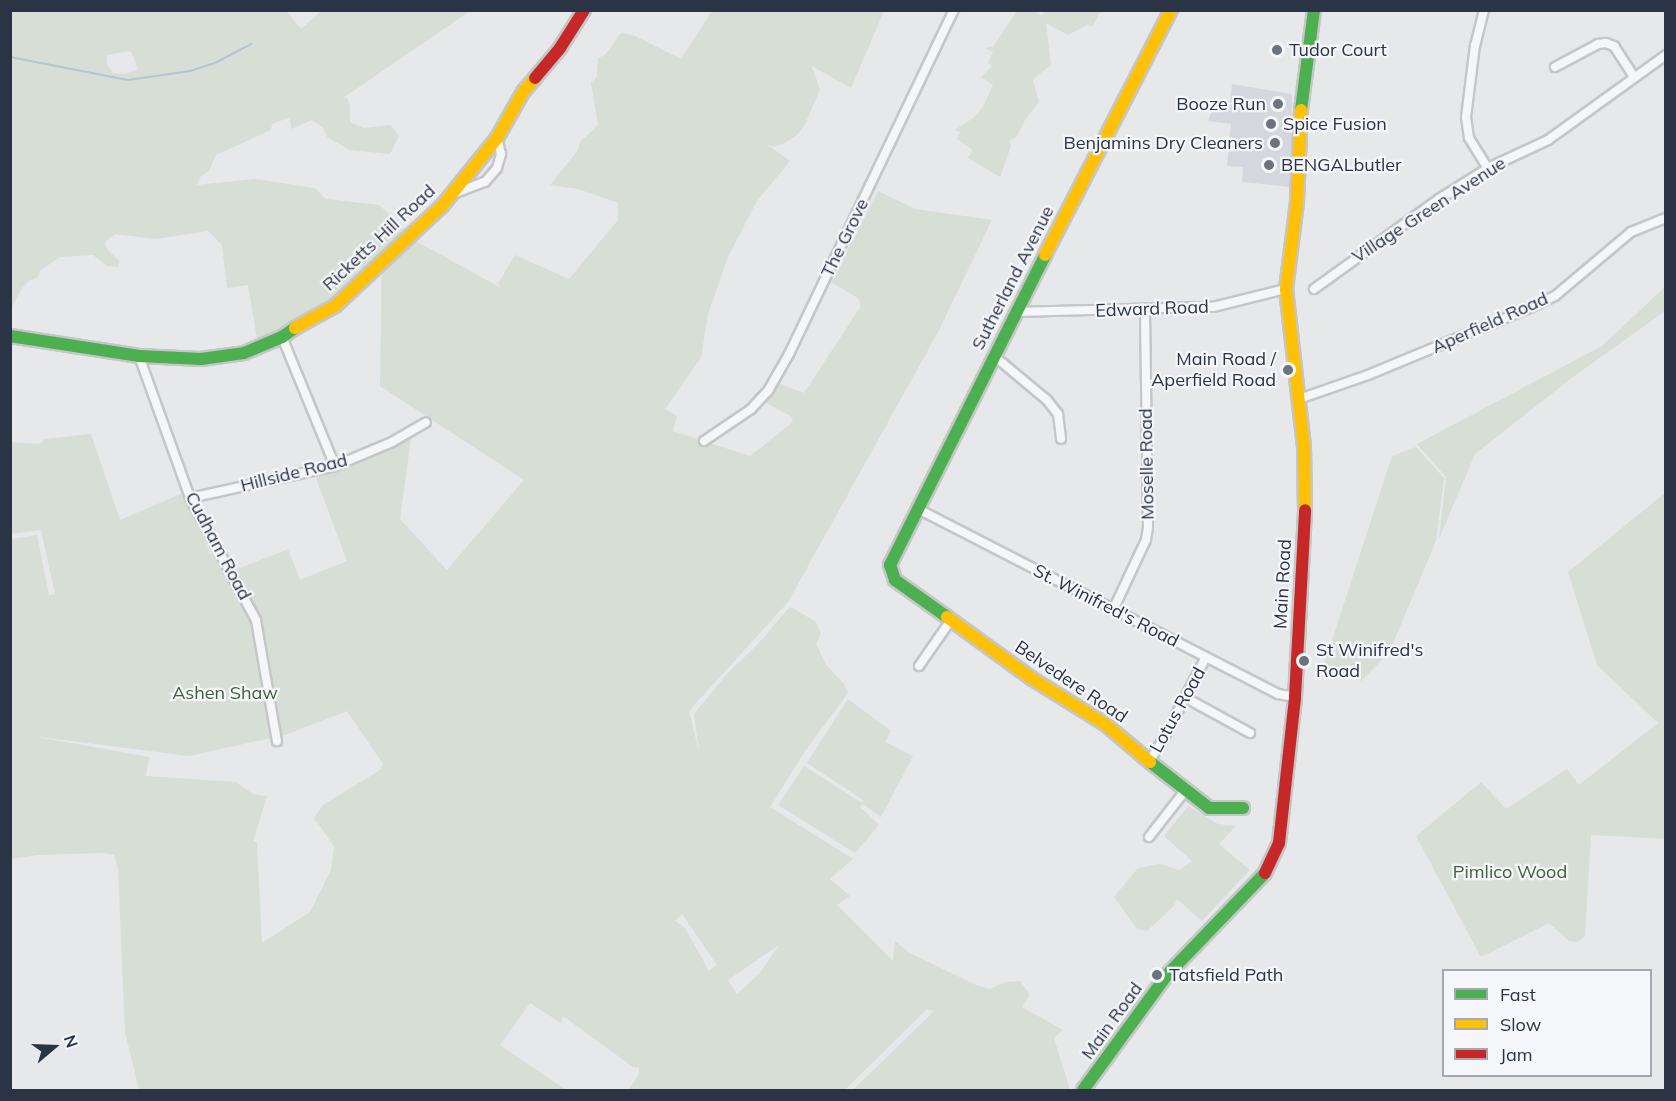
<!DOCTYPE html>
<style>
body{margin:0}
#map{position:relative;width:1676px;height:1101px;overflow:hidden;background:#e6e8ea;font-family:Mulish,sans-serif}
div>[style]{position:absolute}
.built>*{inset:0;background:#d4d7dd}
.green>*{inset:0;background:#d6ded6}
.stream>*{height:2px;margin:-1px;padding:0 1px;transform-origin:1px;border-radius:1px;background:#b4c4d5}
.roads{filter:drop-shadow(2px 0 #c4c6c8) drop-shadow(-2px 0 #c4c6c8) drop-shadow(0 2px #c4c6c8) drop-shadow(0 -2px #c4c6c8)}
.street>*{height:8px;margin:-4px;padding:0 4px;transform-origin:4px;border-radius:4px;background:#f5f6f7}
.fast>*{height:12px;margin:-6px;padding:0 6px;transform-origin:6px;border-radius:6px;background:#4caf50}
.slow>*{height:12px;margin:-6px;padding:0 6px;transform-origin:6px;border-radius:6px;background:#ffc107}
.jam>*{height:12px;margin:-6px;padding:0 6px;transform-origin:6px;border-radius:6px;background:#c62828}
.dots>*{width:16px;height:16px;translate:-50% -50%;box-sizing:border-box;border:3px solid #f4f6f9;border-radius:50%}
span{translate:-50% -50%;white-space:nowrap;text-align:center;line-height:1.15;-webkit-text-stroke:4.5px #f4f6f9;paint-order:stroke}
.poi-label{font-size:18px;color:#2b3445}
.left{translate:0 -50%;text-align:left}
.right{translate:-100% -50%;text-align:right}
.street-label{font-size:18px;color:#2b3445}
.park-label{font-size:18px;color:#3f6138}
.frame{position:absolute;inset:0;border:12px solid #2b3445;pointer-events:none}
.legend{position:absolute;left:1442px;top:969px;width:210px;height:108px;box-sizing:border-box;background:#f4f6f9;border:2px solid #a4a8b1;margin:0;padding:8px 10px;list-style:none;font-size:18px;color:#2b3445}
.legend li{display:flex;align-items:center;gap:12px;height:30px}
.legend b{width:30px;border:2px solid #a4a8b1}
.north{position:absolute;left:24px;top:1017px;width:60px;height:60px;-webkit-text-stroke:4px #f4f6f9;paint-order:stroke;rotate:71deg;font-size:16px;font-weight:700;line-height:24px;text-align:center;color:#2b3445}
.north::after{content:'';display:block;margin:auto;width:21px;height:27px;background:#2b3445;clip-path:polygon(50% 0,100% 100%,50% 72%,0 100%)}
</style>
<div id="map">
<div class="built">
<div style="clip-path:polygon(1232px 84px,1292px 94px,1291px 187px,1242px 182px,1243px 167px,1227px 166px,1231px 124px,1208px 121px,1214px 99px,1230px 101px)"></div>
</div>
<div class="green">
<div style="clip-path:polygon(evenodd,10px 11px,286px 11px,301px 29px,321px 11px,470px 11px,343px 98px,347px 98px,350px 105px,350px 122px,364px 128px,390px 125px,399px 136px,390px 154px,350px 150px,327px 137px,323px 128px,312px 120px,291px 129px,290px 117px,272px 124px,271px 130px,216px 155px,209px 171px,201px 176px,197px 185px,255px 179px,315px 188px,326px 199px,379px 205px,408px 232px,405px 235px,501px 288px,498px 284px,515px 255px,569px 279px,618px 220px,618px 203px,578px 189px,550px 185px,578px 150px,580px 142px,598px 125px,591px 83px,597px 76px,598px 58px,605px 55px,621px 33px,633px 35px,681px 59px,712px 11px,884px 11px,851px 88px,812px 66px,820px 90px,805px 124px,797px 135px,783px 144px,773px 147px,765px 143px,790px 161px,757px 201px,728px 257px,708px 314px,701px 358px,665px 409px,677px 416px,673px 431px,750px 456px,793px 422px,791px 416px,766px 403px,778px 383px,804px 393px,861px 306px,858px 298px,831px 282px,878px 191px,915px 209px,992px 220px,938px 332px,788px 602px,689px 711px,699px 752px,694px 714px,726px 675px,757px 645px,788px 609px,791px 607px,816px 622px,821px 633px,816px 644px,826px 665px,844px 684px,848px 693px,805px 751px,770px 807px,853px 859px,830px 879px,850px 896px,837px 905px,893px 961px,895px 941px,908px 952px,976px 985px,990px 989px,1005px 982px,1020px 981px,1030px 995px,1022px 1007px,1063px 1030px,1054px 1038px,1070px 1090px,853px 1090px,934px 1011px,927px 1009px,846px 1089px,629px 1090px,639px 1074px,639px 1067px,633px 1067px,563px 1016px,561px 1023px,530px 1003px,500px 1045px,566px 1090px,139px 1090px,125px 1032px,118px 868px,114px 855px,103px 853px,37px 855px,11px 859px,11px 539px,37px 535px,49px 595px,55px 594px,41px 530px,11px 534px,11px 442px,41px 444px,44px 439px,91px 434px,120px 520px,183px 493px,211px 555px,215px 553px,253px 628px,260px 625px,259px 618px,235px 570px,288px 549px,300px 580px,347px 561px,316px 478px,411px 438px,400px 519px,447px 570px,524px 480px,380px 386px,382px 256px,329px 304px,258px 345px,248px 285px,227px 288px,222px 245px,208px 231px,155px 239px,115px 234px,105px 242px,107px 249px,119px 261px,118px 267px,107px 266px,93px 255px,60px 257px,41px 270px,37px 278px,30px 280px,22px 288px,11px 308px,10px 11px,131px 51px,138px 69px,126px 74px,113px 73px,107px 64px,107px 55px,131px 51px,10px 11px,347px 711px,383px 764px,380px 770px,323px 805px,314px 818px,334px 846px,331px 870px,310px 912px,262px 943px,257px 842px,253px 842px,267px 796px,253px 794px,236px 782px,146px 776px,149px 757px,32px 736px,189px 756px,285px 735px,347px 711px,10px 11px,682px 914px,717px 965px,709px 971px,685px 928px,675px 921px,682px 914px,10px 11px,779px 945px,760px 973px,737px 994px,728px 980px,779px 945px)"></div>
<div style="clip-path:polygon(1017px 11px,1034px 11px,1042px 15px,1045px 11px,1101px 11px,1092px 27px,1089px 24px,1068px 35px,1046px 23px,1051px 65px,1033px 79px,1039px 102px,1025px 120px,1017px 136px,1009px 141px,1011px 146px,1000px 177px,968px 158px,973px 150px,957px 139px,960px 132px,955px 130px,973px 118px,983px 107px,993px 85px,981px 77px,992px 66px,988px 63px,993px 52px,985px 48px,993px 47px)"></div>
<div style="clip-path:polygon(1665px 287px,1665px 311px,1573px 377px,1475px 454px,1439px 539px,1446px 477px,1417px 444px,1602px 346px)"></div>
<div style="clip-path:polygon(1416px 447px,1444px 478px,1436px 541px,1389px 653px,1361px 681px,1324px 665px,1392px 456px)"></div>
<div style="clip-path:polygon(1665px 493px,1665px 839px,1591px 835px,1585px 936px,1578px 942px,1569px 941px,1549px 923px,1481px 957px,1416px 836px,1481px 782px,1506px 809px,1567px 769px,1579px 785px,1658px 723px,1597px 665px,1568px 572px)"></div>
<div style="clip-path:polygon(848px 699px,891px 731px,885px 742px,913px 756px,881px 817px,863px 804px,860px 807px,879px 825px,855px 853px,778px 805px,804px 766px,862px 803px,863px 800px,807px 763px)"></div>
<div style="clip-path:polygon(1188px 806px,1218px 824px,1236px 826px,1219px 844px,1250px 870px,1202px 921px,1177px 899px,1174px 906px,1147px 931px,1137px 929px,1114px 897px,1138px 868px,1160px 864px,1179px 870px,1192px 861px,1164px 836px)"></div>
</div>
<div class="stream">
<div style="left:10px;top:57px;width:120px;rotate:11deg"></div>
<div style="left:128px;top:80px;width:63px;rotate:-8.3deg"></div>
<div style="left:190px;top:71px;width:26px;rotate:-18deg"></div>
<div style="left:215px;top:63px;width:41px;rotate:-27.8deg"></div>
</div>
<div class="roads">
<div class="street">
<div style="left:1484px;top:10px;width:36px;rotate:104deg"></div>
<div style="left:1475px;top:45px;width:73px;rotate:97.1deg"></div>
<div style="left:1466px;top:117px;width:21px;rotate:82deg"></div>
<div style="left:1469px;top:138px;width:36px;rotate:58deg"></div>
<div style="left:1555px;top:67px;width:49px;rotate:-28.1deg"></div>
<div style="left:1598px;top:44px;width:8px;rotate:-7deg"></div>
<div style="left:1606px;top:43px;width:9px;rotate:21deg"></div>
<div style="left:1614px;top:46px;width:37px;rotate:57deg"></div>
<div style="left:453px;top:194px;width:34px;rotate:-21deg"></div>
<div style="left:485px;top:182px;width:18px;rotate:-49deg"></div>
<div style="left:497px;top:168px;width:15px;rotate:-74deg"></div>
<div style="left:501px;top:154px;width:16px;rotate:-104deg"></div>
<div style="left:1314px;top:289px;width:154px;rotate:-35.8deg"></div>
<div style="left:1439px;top:199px;width:58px;rotate:-32.3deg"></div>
<div style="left:1488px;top:168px;width:66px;rotate:-25deg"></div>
<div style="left:1548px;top:140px;width:145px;rotate:-35.8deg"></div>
<div style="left:1016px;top:312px;width:197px;rotate:-1.5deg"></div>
<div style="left:1213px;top:307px;width:75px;rotate:-13.9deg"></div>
<div style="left:282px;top:337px;width:139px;rotate:67.7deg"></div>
<div style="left:993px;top:355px;width:70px;rotate:39.8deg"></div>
<div style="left:1047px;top:400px;width:18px;rotate:52deg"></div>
<div style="left:1058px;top:414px;width:25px;rotate:83deg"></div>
<div style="left:139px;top:356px;width:151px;rotate:70.2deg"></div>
<div style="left:190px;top:498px;width:139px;rotate:61.6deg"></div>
<div style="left:256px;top:620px;width:123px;rotate:80.2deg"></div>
<div style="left:1299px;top:399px;width:73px;rotate:-19.2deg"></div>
<div style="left:1368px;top:375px;width:178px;rotate:-22.5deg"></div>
<div style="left:1532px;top:307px;width:25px;rotate:-26deg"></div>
<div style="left:1555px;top:296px;width:99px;rotate:-40.1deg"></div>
<div style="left:1631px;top:232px;width:38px;rotate:-22deg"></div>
<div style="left:704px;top:441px;width:57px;rotate:-34.2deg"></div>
<div style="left:751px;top:409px;width:25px;rotate:-47deg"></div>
<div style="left:768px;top:391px;width:43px;rotate:-60.4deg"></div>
<div style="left:789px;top:354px;width:382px;rotate:-64.4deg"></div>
<div style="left:190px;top:498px;width:148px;rotate:-12.4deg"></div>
<div style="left:335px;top:466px;width:62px;rotate:-22.8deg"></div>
<div style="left:392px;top:442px;width:39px;rotate:-30deg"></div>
<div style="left:918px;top:509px;width:405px;rotate:27.2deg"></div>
<div style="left:1278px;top:694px;width:17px;rotate:10deg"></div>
<div style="left:1113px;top:610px;width:77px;rotate:-64.8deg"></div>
<div style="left:1146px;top:540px;width:13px;rotate:-81deg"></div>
<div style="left:1148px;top:527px;width:217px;rotate:-90.8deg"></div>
<div style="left:919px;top:666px;width:56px;rotate:-55.2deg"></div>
<div style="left:1186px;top:698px;width:73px;rotate:28.7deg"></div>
<div style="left:1149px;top:762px;width:26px;rotate:-58deg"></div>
<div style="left:1163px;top:740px;width:93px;rotate:-62.6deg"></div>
<div style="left:1149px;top:837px;width:58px;rotate:-52deg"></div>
</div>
<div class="fast">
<div style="left:1301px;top:110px;width:101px;rotate:-82.6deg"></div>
<div style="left:10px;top:336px;width:131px;rotate:8.8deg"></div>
<div style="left:139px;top:356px;width:62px;rotate:2.8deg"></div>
<div style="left:201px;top:359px;width:43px;rotate:-7.9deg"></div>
<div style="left:244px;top:353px;width:41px;rotate:-22.8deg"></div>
<div style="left:282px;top:337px;width:16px;rotate:-35deg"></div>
<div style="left:947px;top:617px;width:64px;rotate:-144.6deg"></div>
<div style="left:895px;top:580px;width:16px;rotate:-108deg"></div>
<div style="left:890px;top:565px;width:347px;rotate:-63.4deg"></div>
<div style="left:1150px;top:762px;width:75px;rotate:37.9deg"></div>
<div style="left:1209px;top:808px;width:34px"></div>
<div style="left:1083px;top:1090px;width:142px;rotate:-53.9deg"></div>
<div style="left:1167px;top:975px;width:141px;rotate:-46.1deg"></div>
</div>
<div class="slow">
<div style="left:1301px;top:110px;width:92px;rotate:92.5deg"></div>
<div style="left:1297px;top:202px;width:88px;rotate:97.2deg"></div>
<div style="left:1286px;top:289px;width:159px;rotate:83.5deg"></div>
<div style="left:1304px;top:447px;width:63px;rotate:89.1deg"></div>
<div style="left:1045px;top:255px;width:276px;rotate:-62.8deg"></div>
<div style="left:295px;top:328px;width:46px;rotate:-28.8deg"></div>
<div style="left:335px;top:306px;width:146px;rotate:-43.1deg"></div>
<div style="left:442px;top:206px;width:87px;rotate:-51deg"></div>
<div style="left:497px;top:138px;width:53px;rotate:-60.5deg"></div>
<div style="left:523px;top:92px;width:18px;rotate:-49deg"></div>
<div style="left:947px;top:617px;width:104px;rotate:36deg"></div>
<div style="left:1031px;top:678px;width:87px;rotate:31.9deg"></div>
<div style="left:1105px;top:724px;width:59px;rotate:40.2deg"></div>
</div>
<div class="jam">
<div style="left:535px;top:78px;width:39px;rotate:-50deg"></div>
<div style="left:560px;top:48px;width:45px;rotate:-57.7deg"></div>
<div style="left:1265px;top:873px;width:33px;rotate:-65deg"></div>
<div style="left:1279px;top:843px;width:147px;rotate:-83.7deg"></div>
<div style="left:1295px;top:697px;width:187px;rotate:-86.9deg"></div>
</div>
</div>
<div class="dots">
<div style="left:1277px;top:50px;background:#6c737f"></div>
<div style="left:1278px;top:104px;background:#6c737f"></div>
<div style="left:1271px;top:124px;background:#6c737f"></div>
<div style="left:1275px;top:143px;background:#6c737f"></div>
<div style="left:1269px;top:165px;background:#6c737f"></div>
<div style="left:1288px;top:370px;background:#6c737f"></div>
<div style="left:1304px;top:661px;background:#6c737f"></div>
<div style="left:1157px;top:975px;background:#6c737f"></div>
</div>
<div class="poi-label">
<span class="left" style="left:1289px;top:50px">Tudor Court</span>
<span class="right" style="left:1266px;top:104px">Booze Run</span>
<span class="left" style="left:1283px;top:124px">Spice Fusion</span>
<span class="right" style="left:1263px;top:143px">Benjamins Dry Cleaners</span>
<span class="left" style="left:1281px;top:165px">BENGALbutler</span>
<span class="right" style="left:1276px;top:370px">Main Road /<br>Aperfield Road</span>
<span class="left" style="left:1316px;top:661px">St Winifred's<br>Road</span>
<span class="left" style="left:1169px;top:975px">Tatsfield Path</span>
</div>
<div class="street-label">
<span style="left:1429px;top:210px;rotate:-33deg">Village Green Avenue</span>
<span style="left:379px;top:238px;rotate:-43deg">Ricketts Hill Road</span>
<span style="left:845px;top:238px;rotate:-64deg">The Grove</span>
<span style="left:1013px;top:278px;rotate:-63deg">Sutherland Avenue</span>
<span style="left:1152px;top:309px;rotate:-2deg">Edward Road</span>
<span style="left:1490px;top:323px;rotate:-24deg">Aperfield Road</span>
<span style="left:1147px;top:464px;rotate:-91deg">Moselle Road</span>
<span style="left:294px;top:473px;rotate:-14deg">Hillside Road</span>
<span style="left:218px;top:546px;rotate:62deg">Cudham Road</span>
<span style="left:1283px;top:584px;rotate:-87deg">Main Road</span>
<span style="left:1106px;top:606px;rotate:27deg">St. Winifred's Road</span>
<span style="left:1071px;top:682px;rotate:34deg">Belvedere Road</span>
<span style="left:1178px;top:710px;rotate:-61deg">Lotus Road</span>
<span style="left:1112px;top:1021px;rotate:-54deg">Main Road</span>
</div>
<div class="park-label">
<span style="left:225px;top:693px">Ashen Shaw</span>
<span style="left:1510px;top:872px">Pimlico Wood</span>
</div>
<div class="frame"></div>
<ul class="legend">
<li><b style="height:8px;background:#4caf50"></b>Fast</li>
<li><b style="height:8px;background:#ffc107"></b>Slow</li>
<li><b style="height:8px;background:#c62828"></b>Jam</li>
</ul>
<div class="north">N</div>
</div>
